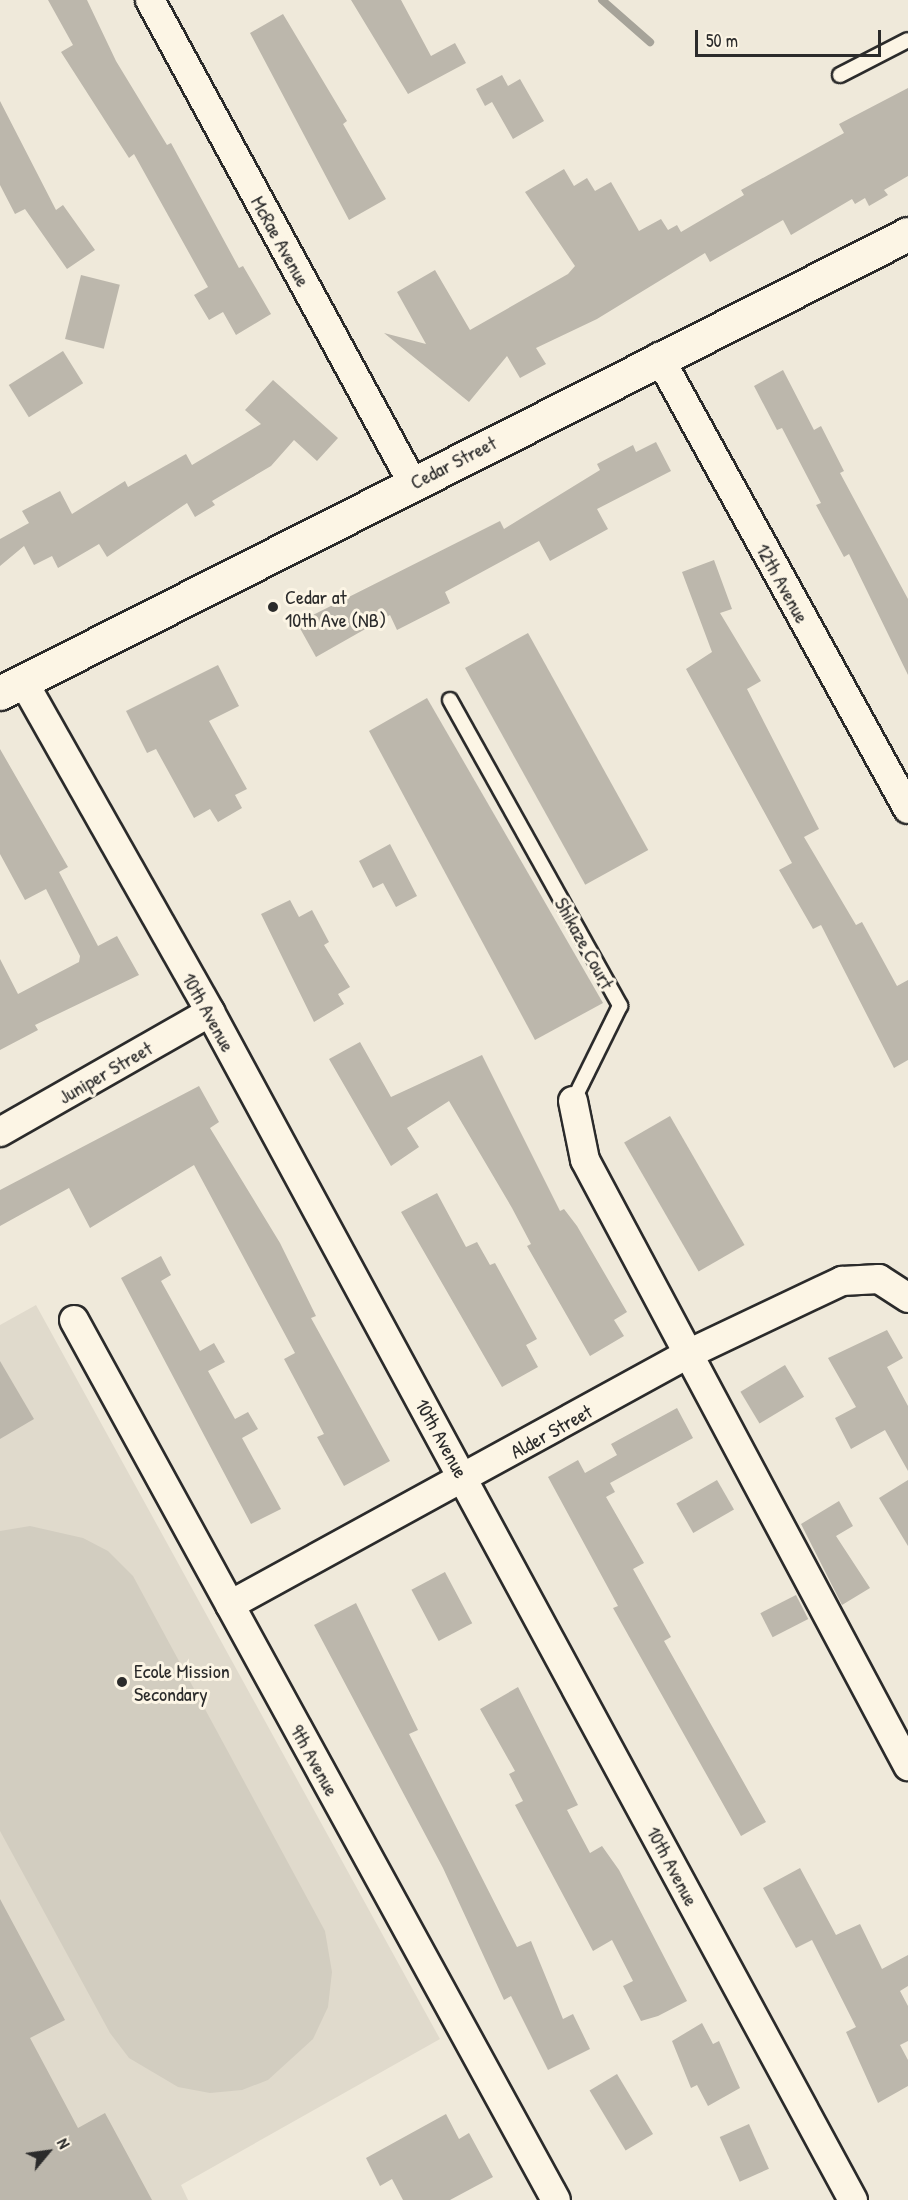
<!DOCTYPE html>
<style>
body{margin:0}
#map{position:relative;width:908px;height:2200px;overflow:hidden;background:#efe9da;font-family:"Patrick Hand",sans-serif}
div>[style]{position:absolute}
.built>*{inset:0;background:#e0dacc}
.green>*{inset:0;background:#d2cdc0}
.stream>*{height:8px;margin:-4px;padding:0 4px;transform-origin:4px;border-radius:4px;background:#a6a399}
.building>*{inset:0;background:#bcb7ac;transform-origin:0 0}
.roads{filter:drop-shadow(2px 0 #2b2b2b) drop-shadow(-2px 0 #2b2b2b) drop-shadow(0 2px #2b2b2b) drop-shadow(0 -2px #2b2b2b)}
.lane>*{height:14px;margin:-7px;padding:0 7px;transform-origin:7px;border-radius:7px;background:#fcf5e5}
.street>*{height:28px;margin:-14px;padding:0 14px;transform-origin:14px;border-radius:14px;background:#fcf5e5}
.secondary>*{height:33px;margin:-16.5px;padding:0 16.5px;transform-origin:16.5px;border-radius:16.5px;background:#fcf5e5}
.dots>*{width:16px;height:16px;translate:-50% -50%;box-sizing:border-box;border:3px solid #fcf5e5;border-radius:50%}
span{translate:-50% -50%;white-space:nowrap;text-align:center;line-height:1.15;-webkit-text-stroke:6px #fcf5e5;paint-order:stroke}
.street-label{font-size:20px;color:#2b2b2b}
.poi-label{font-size:20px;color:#2b2b2b}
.left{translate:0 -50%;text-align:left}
.north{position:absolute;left:18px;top:2122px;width:60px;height:60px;-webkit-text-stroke:4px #fcf5e5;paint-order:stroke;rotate:61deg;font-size:16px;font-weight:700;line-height:24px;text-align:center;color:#2b2b2b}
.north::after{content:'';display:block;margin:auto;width:21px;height:27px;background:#2b2b2b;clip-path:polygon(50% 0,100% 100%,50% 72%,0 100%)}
.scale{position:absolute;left:695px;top:30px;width:186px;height:27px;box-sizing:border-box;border:3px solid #2b2b2b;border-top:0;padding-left:8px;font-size:18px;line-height:21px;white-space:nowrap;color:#2b2b2b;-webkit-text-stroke:4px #fcf5e5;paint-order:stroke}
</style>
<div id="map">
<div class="built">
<div style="clip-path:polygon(36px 1305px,440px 2039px,181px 2185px,188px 2200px,0 2200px,0 1325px)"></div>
</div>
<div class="green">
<div style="clip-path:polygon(30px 1526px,83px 1538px,108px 1551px,133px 1576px,325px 1931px,332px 1972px,328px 2007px,313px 2039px,268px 2080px,242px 2090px,210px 2093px,178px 2087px,129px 2058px,110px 2033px,0 1831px,0 1531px)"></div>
</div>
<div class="stream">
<div style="left:602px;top:0;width:64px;rotate:41.2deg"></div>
</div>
<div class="building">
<div style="clip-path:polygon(48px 0,87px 0,116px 61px,167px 145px,171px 143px,239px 268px,243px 266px,271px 314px,236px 335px,223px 312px,209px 320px,194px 295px,208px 287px,134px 154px,129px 158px,61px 52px,73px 45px)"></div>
<div style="clip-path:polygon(351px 0,401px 0,431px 56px,455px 43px,466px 63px,408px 94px)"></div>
<div style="clip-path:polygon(283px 14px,347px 121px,343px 124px,386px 199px,349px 220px,250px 33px)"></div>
<div style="clip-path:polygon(502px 75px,508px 86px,520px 79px,544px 121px,513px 139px,492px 102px,485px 106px,476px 89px)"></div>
<div style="clip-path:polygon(908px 88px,908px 176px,884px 190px,888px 195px,869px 206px,865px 198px,855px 204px,852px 199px,791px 235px,783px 220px,710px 262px,705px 253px,597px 319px,536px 348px,546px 364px,520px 378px,507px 356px,469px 402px,384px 333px,426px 344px,397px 292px,435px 270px,470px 330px,568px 274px,575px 266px,525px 192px,564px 169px,574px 186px,587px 178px,595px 191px,611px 182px,639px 231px,661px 219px,668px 230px,677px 225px,681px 232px,744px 195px,741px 190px,844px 133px,839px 124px)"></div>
<div style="clip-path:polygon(0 101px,56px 210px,63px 205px,95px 250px,67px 269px,25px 209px,15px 214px,0 185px)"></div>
<div style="left:81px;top:275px;width:40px;height:66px;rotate:14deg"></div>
<div style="left:63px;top:351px;width:38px;height:64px;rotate:58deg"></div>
<div style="clip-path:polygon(783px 370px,814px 430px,821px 426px,844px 471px,840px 473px,908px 599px,908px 675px,849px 554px,844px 557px,816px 505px,821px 503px,782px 428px,777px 430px,754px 386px)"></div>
<div style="clip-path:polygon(273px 380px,338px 438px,317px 461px,294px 440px,271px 466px,212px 501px,215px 505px,195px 517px,187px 503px,107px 557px,99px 544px,58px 568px,52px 556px,34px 565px,24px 546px,0 566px,0 539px,29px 523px,22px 511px,60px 491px,72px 514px,125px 481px,128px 487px,186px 454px,192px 465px,261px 424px,245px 410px)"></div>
<div style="clip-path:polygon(656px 442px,671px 471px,597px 509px,608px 529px,550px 561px,539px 541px,445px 592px,450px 603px,397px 630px,390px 615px,316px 657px,297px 623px,500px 521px,504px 529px,600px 470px,597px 464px,633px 445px,636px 452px)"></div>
<div style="clip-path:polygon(714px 560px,732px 609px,720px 613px,761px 681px,747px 689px,819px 829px,804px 837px,856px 925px,862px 922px,897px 986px,908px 980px,908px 1060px,894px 1068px,821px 925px,813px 929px,779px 870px,792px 863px,686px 669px,712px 652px,682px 572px)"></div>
<div style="left:528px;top:633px;width:248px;height:72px;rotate:61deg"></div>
<div style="clip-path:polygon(218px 665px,239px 706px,209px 721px,247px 789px,235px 795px,242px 808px,218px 822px,210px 809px,194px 818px,156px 749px,147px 753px,126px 711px)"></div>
<div style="clip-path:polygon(427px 698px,603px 1003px,535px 1040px,369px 731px)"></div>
<div style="clip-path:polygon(0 749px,68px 867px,59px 872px,98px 946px,117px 936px,139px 975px,35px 1025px,38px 1030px,0 1050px,0 959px,18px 994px,79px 962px,80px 956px,46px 889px,25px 900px,0 854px)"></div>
<div style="clip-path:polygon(390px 844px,417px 896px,396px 907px,383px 883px,373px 888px,359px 861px)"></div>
<div style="clip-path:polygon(290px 900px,299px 917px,312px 910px,329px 942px,324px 945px,350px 987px,338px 994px,344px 1004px,314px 1022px,261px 914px)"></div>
<div style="clip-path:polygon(360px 1042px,391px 1097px,482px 1055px,560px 1211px,564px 1209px,577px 1226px,627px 1312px,614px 1320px,624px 1336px,590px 1356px,527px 1246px,531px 1244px,512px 1208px,449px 1101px,407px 1128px,419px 1147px,391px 1166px,329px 1059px)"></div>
<div style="clip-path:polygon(199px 1086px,219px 1122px,210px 1128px,280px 1243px,316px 1316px,311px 1318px,390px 1461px,344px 1486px,317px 1437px,324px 1434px,284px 1359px,295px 1353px,194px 1165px,90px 1228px,69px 1188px,0 1226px,0 1190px)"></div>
<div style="left:670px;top:1116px;width:149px;height:53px;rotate:60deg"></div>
<div style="clip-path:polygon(437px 1193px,466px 1247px,477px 1242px,490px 1265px,495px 1263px,537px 1339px,526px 1345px,538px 1367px,502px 1387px,401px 1212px)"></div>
<div style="clip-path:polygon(161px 1256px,171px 1275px,161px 1281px,200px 1351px,214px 1343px,225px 1362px,208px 1371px,235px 1419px,248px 1412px,258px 1429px,242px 1438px,281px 1509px,251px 1524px,121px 1278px)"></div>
<div style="clip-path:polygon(887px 1330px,903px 1358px,887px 1367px,908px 1406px,908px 1471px,885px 1430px,851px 1449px,835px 1418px,856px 1407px,828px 1358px)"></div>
<div style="clip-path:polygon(0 1361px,34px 1419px,0 1439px)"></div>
<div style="left:785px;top:1365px;width:37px;height:52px;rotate:59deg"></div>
<div style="clip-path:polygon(677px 1408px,693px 1438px,610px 1483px,615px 1492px,606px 1497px,644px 1563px,633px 1569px,671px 1637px,664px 1641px,766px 1822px,741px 1836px,613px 1608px,618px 1606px,548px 1477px,578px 1460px,585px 1473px,617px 1455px,611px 1444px)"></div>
<div style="left:717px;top:1480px;width:34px;height:47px;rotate:60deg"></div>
<div style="clip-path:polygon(908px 1480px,908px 1546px,879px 1498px)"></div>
<div style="clip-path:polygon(839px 1501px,853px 1526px,836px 1536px,870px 1588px,842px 1605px,801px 1524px)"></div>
<div style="left:445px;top:1572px;width:58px;height:38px;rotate:62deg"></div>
<div style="left:796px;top:1595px;width:27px;height:40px;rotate:63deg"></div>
<div style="clip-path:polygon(356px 1603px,418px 1730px,409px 1734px,517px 1947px,531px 1941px,563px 2019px,573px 2014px,590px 2049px,548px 2070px,511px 1996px,504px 2000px,443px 1868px,314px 1625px)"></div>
<div style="clip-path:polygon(518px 1687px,578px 1805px,567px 1810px,590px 1853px,602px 1846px,619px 1870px,687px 2001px,658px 2016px,641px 2021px,623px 1986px,633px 1981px,612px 1940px,593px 1951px,515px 1805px,523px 1801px,509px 1774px,515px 1771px,480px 1709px)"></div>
<div style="clip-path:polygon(800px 1868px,836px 1935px,860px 1924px,882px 1969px,908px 1955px,908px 1986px,900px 1991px,908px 2006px,908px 2041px,900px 2045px,908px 2060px,908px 2086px,878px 2103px,846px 2032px,856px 2027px,812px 1940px,796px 1948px,763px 1888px)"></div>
<div style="clip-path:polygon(0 1899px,65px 2020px,30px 2038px,78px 2128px,105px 2113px,152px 2200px,0 2200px)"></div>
<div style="clip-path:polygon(702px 2023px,713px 2044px,719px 2041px,740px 2088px,708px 2106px,697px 2085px,691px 2088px,672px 2041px)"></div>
<div style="left:617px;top:2074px;width:70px;height:32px;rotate:59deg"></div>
<div style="clip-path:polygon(446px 2114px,459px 2139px,469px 2133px,493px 2177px,450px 2200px,403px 2200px,392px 2179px,380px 2186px,366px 2158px)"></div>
<div style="left:749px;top:2124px;width:49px;height:32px;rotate:66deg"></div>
</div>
<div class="roads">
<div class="lane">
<div style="left:840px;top:75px;width:76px;rotate:-27.2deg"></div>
<div style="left:450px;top:700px;width:350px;rotate:60.9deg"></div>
<div style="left:620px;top:1006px;width:106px;rotate:116.3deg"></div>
</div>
<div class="street">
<div style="left:150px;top:0;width:549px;rotate:61.47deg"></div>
<div style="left:659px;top:357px;width:516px;rotate:61.15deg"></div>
<div style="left:23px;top:681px;width:380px;rotate:60.5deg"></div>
<div style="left:210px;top:1012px;width:1351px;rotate:61.58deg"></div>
<div style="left:573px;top:1101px;width:60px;rotate:78.5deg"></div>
<div style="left:585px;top:1160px;width:687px;rotate:61.94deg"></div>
<div style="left:0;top:1132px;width:242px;rotate:-29.7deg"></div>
<div style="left:74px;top:1320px;width:1003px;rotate:61.29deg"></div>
<div style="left:230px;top:1605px;width:520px;rotate:-28.73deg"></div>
<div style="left:686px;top:1355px;width:173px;rotate:-25.4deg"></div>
<div style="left:842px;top:1281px;width:37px;rotate:-3deg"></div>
<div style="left:879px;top:1279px;width:35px;rotate:33deg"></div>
</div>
<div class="secondary">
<div style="left:0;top:693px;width:1017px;rotate:-26.82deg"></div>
</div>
</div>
<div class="dots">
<div style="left:273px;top:607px;background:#2b2b2b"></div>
<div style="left:122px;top:1682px;background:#2b2b2b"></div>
</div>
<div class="street-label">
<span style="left:281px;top:241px;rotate:61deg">McRae Avenue</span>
<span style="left:453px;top:462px;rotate:-27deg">Cedar Street</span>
<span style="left:783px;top:583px;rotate:61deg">12th Avenue</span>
<span style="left:585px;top:943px;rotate:61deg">Shikaze Court</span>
<span style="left:209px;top:1012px;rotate:61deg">10th Avenue</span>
<span style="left:105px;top:1072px;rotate:-30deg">Juniper Street</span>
<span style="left:551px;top:1431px;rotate:-29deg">Alder Street</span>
<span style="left:442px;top:1438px;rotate:61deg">10th Avenue</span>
<span style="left:315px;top:1760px;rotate:61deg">9th Avenue</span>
<span style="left:673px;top:1866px;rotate:62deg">10th Avenue</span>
</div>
<div class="poi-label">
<span class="left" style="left:285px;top:608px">Cedar at<br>10th Ave (NB)</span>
<span class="left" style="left:134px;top:1682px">Ecole Mission<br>Secondary</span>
</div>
<div class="north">N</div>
<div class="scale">50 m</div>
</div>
